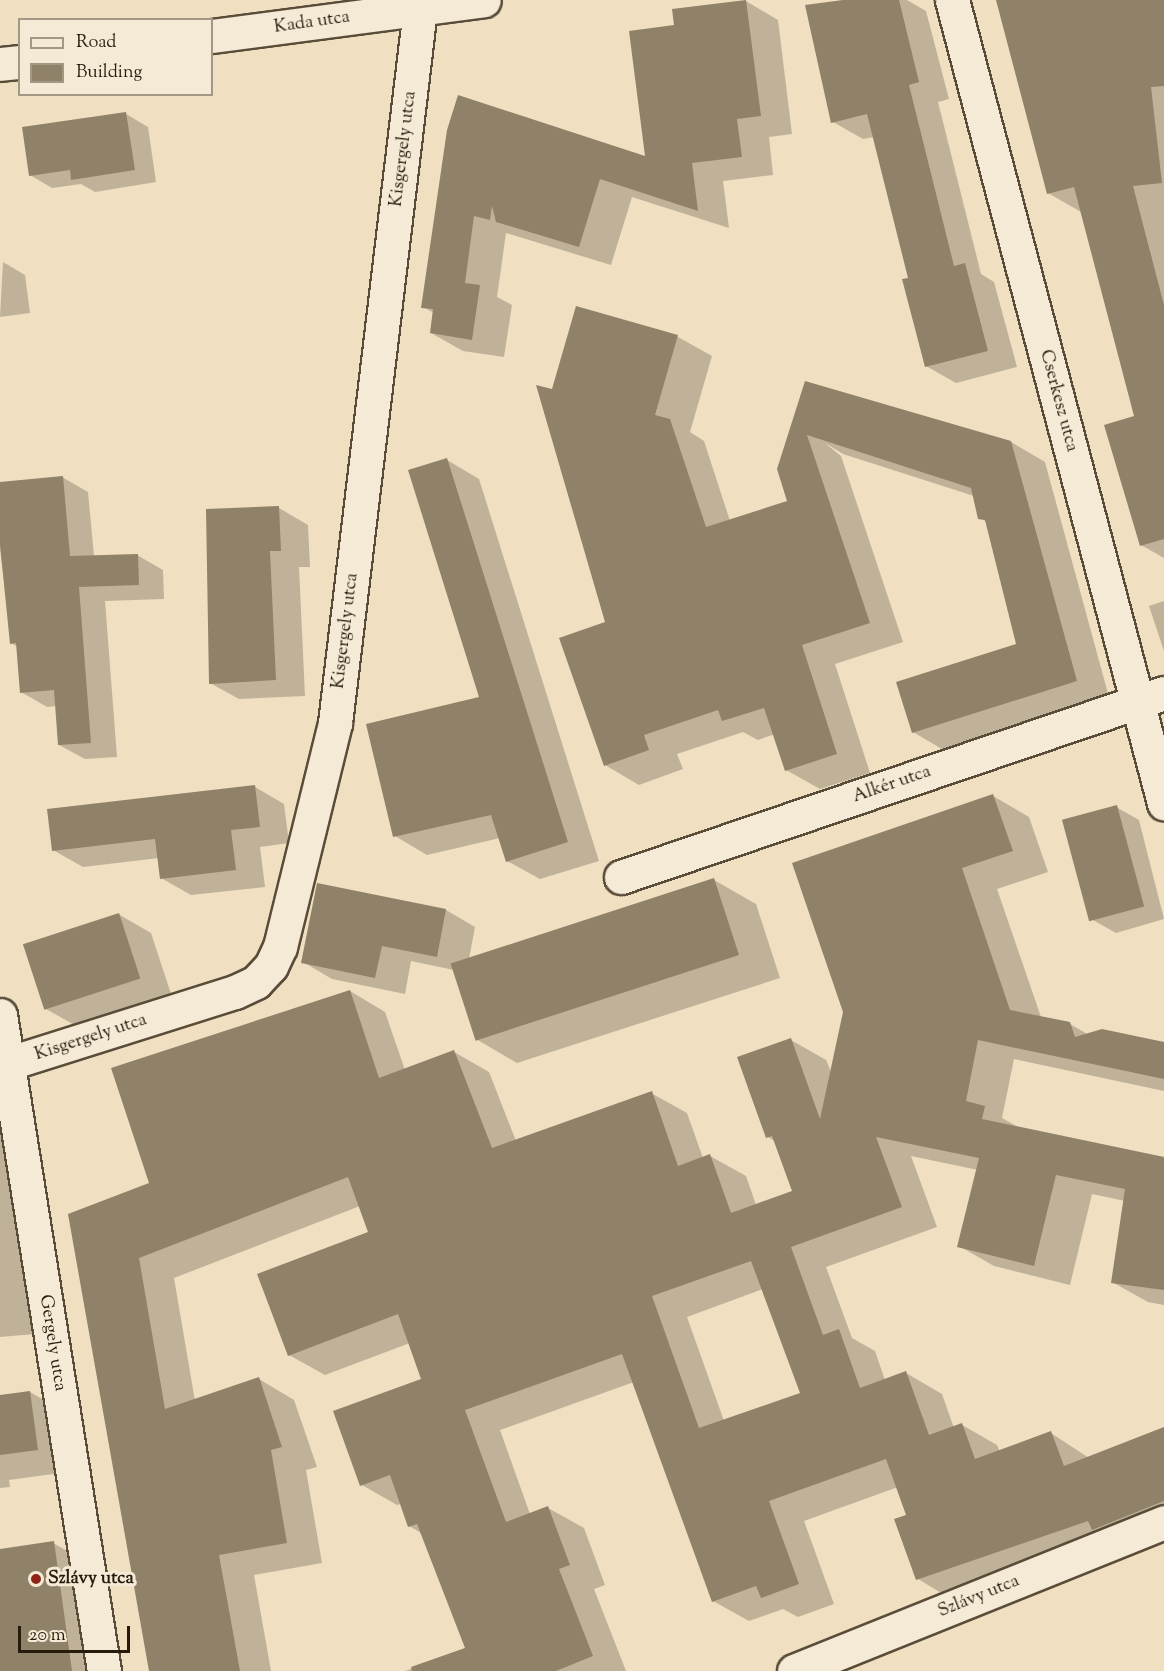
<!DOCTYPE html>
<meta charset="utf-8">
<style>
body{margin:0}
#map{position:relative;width:1164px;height:1671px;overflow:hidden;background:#f0dfc0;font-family:"Sorts Mill Goudy",serif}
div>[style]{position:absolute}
.shadow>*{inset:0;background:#0003}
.building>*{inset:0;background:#908169;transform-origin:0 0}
.roads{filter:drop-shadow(2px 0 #594c38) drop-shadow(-2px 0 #594c38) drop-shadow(0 2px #594c38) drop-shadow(0 -2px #594c38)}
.minor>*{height:33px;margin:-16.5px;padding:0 16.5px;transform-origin:16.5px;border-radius:16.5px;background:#f5ead6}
.dots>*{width:16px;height:16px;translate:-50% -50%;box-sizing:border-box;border:3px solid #f5ead6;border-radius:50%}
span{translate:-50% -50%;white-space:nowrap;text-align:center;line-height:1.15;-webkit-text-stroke:6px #f5ead6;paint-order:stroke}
.street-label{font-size:18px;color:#271b0b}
.poi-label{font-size:18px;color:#271b0b;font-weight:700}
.left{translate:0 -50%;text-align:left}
.legend{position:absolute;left:18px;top:18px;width:195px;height:78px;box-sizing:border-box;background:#f5ead6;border:2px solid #a39785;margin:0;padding:8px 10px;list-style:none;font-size:18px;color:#271b0b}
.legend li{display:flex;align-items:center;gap:12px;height:30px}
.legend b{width:30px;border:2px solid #a39785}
.scale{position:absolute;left:18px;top:1626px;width:112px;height:27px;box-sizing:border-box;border:3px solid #271b0b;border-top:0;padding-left:8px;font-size:18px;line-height:21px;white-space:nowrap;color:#271b0b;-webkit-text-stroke:4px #f5ead6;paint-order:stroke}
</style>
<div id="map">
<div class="shadow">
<div style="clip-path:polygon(854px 0,907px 0,926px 11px,949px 99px,938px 102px,981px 274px,994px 282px,1017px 367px,956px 383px,926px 366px,910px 279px,874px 137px,863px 139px,833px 122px)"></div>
<div style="clip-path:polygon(1018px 0,1164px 0,1164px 558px,1141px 545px,1136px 417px,1081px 212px,1048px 193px)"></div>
<div style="clip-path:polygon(746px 1px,778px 20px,792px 134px,769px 137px,773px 175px,723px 181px,729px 228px,632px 197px,611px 265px,506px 233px,497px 297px,512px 305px,504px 357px,463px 351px,431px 333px,434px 313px,423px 307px,448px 130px,647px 158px,676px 26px)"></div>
<div style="clip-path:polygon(126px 114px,148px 127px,156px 182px,95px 192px,81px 184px,52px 188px,30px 175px)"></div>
<div style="clip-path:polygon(3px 262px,25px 275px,30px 313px,0 317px)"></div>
<div style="clip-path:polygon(577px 308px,678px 337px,712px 356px,690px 432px,704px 441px,730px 521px,789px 502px,806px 383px,1011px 442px,1045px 462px,1110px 701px,947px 752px,913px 732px,1017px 645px,987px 522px,980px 518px,974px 496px,843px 454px,825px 443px,841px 456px,903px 642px,835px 664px,870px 773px,820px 789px,786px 770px,775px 734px,758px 740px,743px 732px,677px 754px,683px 769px,639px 785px,605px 765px,607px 623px,553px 391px)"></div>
<div style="clip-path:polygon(447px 460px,479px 479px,599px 861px,540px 879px,507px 861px,500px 838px,427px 855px,395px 836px,481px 699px)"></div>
<div style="clip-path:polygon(62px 477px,88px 492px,94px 556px,137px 555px,163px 570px,164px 599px,105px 601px,117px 757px,85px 759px,59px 745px,56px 706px,47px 707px,21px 692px,18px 647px,11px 643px,0 548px,0 483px)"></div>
<div style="clip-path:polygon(279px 508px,308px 525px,310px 567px,299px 567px,305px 696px,239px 699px,210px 683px)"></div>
<div style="clip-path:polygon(1164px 601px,1164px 651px,1149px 606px)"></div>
<div style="clip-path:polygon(255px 787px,284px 804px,289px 843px,260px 847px,265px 887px,191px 895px,161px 878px,159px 858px,83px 867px,53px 850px)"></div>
<div style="clip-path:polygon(evenodd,993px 796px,1029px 817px,1048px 872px,997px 889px,1041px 1017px,1070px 1024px,1089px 1035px,1164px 1043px,1164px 1091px,1014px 1059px,1002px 1118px,1020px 1128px,1164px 1159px,1164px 1305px,1148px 1302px,1112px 1282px,1125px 1201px,1092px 1194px,1070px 1285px,994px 1266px,959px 1246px,978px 1170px,911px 1156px,937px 1227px,826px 1267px,852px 1338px,875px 1351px,885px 1380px,906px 1373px,942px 1394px,954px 1428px,962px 1425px,997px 1445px,1000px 1452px,1051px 1433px,1089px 1458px,1164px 1429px,1164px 1536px,953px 1600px,918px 1579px,908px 1515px,898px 1487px,804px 1521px,834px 1604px,798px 1617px,783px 1609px,749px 1621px,713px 1601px,634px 1382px,500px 1430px,530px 1514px,548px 1508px,584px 1528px,605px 1585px,594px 1589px,626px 1671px,405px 1671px,467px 1649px,423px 1534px,409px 1526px,401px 1504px,397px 1505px,362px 1485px,423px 1380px,410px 1343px,325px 1375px,289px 1355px,370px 1233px,360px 1206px,174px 1278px,195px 1401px,259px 1379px,294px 1400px,317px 1467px,306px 1470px,322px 1563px,254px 1575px,271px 1671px,150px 1671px,70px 1215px,151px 1184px,350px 991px,385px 1012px,405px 1070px,454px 1052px,489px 1072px,516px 1141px,651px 1093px,687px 1113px,703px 1158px,710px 1156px,746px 1176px,756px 1205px,794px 1192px,776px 1142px,768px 1137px,791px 1040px,826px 1060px,832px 1074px,993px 796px,763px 1289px,801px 1394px,724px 1421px,687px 1317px,763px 1289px)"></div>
<div style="clip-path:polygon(1116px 807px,1139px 820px,1164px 919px,1116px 933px,1093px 920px)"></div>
<div style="clip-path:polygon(714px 880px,756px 904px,780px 978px,517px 1063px,476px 1039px,454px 970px,411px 961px,405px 994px,332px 979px,303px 962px,318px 885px,446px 910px,475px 927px,469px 959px)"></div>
<div style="clip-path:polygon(118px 914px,151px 933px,172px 997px,78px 1027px,46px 1009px)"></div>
<div style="clip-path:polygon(0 1102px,59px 1332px,0 1337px)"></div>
<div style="clip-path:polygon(30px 1392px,68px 1414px,75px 1471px,9px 1480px,10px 1487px,0 1488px,0 1396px)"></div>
<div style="clip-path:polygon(53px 1543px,92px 1565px,107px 1671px,0 1671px,0 1550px)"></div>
</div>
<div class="building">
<div style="clip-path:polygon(746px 0,761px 116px,737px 119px,742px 157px,692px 163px,698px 211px,600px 179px,579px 247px,496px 222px,492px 206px,490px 220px,474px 216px,465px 283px,480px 285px,472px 340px,430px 333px,433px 309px,421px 308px,447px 130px,458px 95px,645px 156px,629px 31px,674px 25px,672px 9px)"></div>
<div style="clip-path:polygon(843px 0,899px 0,919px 82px,909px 85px,954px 266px,965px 263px,988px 351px,925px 367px,902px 279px,908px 278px,867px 114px,831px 123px,805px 5px)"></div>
<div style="clip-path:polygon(996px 0,1164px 0,1164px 86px,1151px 87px,1162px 183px,1133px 186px,1164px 305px,1164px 539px,1140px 546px,1104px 425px,1134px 416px,1074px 187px,1047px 194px)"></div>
<div style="clip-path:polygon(126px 112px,135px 170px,71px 180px,70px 170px,29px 176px,22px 127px)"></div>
<div style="clip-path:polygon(576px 306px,678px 335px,655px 415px,670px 419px,706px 527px,787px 501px,777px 469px,805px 381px,1011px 441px,1077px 681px,912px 733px,896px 682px,1016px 644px,985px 520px,978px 519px,971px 488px,807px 435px,870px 623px,802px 645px,837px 754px,785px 771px,764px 708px,722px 721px,718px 710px,644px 735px,649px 750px,604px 766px,559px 638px,605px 622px,536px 385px,552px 389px)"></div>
<div style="clip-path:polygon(447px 458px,568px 842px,506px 862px,491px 815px,393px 837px,366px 724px,479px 697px,408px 470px)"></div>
<div style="clip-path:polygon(63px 476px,70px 556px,138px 554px,139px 585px,79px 587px,91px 743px,58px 745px,54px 690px,20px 693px,16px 643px,10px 644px,0 544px,0 482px)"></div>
<div style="clip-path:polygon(279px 506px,281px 551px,270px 551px,276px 680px,209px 684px,206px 509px)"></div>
<div style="clip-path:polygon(255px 785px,260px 827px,231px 830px,236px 870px,160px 879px,155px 839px,52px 851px,47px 809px)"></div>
<div style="clip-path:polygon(evenodd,993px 794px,1013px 851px,962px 868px,1010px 1010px,1070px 1022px,1075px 1037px,1102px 1029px,1164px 1042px,1164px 1079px,978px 1040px,966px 1101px,985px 1106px,982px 1119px,1164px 1157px,1164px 1290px,1111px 1283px,1125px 1189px,1056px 1175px,1034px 1266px,957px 1247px,979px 1158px,876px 1137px,902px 1207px,791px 1247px,823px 1335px,839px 1329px,860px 1388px,906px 1371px,929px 1435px,962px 1423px,975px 1459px,1051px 1431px,1064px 1466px,1164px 1427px,1164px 1501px,1092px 1530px,1088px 1521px,916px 1580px,894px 1519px,906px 1515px,886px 1459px,769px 1501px,799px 1584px,761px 1598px,756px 1586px,712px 1602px,622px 1354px,465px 1410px,506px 1522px,548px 1506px,570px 1565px,559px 1569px,593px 1656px,556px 1671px,412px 1671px,411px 1667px,465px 1648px,417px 1524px,408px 1527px,390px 1475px,360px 1486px,333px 1411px,421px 1379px,398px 1314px,288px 1356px,257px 1274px,368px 1232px,348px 1177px,139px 1258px,165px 1409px,259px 1377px,282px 1447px,271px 1450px,287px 1543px,219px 1555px,240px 1671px,149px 1671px,68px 1214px,149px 1183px,111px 1068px,350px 990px,379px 1078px,454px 1050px,492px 1148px,652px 1091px,678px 1166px,710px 1154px,731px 1213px,792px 1191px,772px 1136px,766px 1138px,737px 1057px,791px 1038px,820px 1119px,843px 1012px,792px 863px,993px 794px,751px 1261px,800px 1393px,699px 1428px,652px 1296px,751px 1261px)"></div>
<div style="left:1117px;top:805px;width:105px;height:57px;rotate:75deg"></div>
<div style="left:714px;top:878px;width:81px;height:277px;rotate:72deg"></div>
<div style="clip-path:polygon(317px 883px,446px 909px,437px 957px,382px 946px,375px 978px,301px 963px)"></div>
<div style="left:119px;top:913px;width:69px;height:101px;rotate:72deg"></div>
<div style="clip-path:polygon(30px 1391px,38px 1450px,0 1455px,0 1395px)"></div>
<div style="clip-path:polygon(54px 1541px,72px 1671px,0 1671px,0 1549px)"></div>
</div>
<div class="roads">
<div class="minor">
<div style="left:952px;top:0;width:831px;rotate:75.21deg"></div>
<div style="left:212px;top:36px;width:274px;rotate:-7.5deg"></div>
<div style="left:0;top:64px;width:20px;rotate:-6deg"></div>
<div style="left:621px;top:877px;width:573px;rotate:-18.72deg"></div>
<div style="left:0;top:1015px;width:664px;rotate:80.99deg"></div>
<div style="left:0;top:1066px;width:246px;rotate:-17.5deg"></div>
<div style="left:235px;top:992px;width:23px;rotate:-25deg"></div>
<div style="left:256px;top:982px;width:22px;rotate:-47deg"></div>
<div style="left:271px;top:966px;width:21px;rotate:-65deg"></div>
<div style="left:280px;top:947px;width:231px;rotate:-76.2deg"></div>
<div style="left:335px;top:723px;width:719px;rotate:-83.21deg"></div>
<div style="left:794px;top:1671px;width:399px;rotate:-21.9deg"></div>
</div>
</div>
<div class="dots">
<div style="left:36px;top:1579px;background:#8f2418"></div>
</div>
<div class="street-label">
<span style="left:312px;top:23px;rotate:-8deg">Kada utca</span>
<span style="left:404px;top:149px;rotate:-83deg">Kisgergely utca</span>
<span style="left:1058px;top:401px;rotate:75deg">Cserkesz utca</span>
<span style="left:346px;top:631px;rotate:-83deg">Kisgergely utca</span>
<span style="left:892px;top:785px;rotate:-19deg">Alkér utca</span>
<span style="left:91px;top:1038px;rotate:-18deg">Kisgergely utca</span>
<span style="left:52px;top:1343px;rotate:81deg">Gergely utca</span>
<span style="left:979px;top:1597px;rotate:-22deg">Szlávy utca</span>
</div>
<div class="poi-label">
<span class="left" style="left:48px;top:1579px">Szlávy utca</span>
</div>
<ul class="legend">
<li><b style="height:8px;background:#f5ead6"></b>Road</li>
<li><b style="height:16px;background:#908169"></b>Building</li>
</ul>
<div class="scale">20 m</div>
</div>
